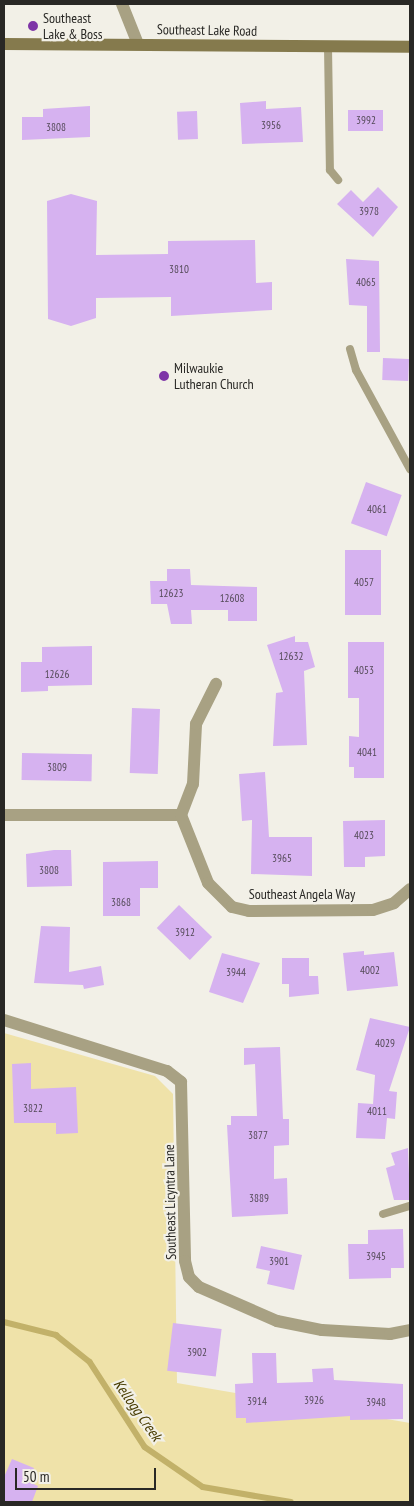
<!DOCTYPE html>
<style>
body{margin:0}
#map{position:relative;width:414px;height:1506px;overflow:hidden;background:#f2f0e7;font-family:"PT Sans Narrow",sans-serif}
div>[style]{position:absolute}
.green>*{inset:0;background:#efe2a9}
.stream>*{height:5.5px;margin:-2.75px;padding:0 2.75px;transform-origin:2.75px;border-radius:2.75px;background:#c2b169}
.building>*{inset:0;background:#d6b2f0;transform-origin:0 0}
.service>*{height:8px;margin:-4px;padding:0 4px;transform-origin:4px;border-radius:4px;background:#a8a183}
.minor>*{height:12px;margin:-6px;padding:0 6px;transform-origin:6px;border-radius:6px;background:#a8a183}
.secondary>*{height:12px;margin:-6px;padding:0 6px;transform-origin:6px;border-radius:6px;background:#857a4d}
.dots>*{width:14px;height:14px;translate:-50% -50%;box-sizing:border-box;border:2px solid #f2f0e7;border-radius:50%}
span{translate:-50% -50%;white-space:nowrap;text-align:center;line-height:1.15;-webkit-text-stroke:4.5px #f2f0e7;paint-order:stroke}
.number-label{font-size:11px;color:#544a58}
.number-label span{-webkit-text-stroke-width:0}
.poi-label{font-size:14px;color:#292825}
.left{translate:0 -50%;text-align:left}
.street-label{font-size:14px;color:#292825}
.water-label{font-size:15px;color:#473b00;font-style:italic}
.frame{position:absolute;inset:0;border:5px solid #292825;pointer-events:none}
.scale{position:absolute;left:15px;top:1468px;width:141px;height:22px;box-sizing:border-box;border:2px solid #292825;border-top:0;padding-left:6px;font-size:15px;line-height:18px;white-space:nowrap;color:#292825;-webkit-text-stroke:4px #f2f0e7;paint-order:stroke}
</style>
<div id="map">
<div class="green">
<div style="clip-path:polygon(4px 1033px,155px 1076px,173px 1094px,177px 1383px,410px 1423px,410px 1502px,4px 1502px)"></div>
</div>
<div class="stream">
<div style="left:4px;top:1322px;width:54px;rotate:14deg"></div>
<div style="left:56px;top:1335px;width:43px;rotate:38.5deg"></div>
<div style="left:90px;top:1362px;width:101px;rotate:57.1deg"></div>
<div style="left:145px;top:1447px;width:70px;rotate:34.6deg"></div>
<div style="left:203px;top:1487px;width:89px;rotate:9.7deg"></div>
</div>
<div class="building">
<div style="clip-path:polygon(266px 101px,266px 109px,301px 107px,303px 142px,242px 144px,240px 103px)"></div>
<div style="clip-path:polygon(90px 106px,90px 137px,22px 140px,22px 117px,43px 117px,43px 109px)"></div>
<div style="left:348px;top:110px;width:35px;height:21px"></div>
<div style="left:197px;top:111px;width:28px;height:20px;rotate:88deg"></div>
<div style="clip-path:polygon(378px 187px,398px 207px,373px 237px,337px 204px,351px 190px,363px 202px)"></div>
<div style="clip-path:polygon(71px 194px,97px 201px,96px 255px,168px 254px,168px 241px,255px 240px,256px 283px,272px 282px,272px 310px,171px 316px,171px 297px,96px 298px,96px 318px,71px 326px,48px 319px,47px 201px)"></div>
<div style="clip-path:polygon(346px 259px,379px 261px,380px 352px,367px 352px,367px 306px,349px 305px)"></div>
<div style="left:383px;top:358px;width:26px;height:22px;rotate:2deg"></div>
<div style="left:366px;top:482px;width:38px;height:44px;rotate:20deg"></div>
<div style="left:345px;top:550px;width:36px;height:65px"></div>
<div style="clip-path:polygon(167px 569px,190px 569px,191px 585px,257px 587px,257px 621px,228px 621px,228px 610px,191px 610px,192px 624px,171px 624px,167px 604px,151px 604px,150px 581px,167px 581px)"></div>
<div style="clip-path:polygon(295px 636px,295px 642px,308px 642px,315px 667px,304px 671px,307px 745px,273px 746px,276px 693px,283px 692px,267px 645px)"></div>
<div style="clip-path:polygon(348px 642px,384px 642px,384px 778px,354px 778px,354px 767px,349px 767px,349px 736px,359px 737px,359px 698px,348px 698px)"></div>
<div style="clip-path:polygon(92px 646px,92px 685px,48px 686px,48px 691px,21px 692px,21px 662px,42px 662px,42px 647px)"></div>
<div style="left:132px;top:708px;width:28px;height:65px;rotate:2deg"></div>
<div style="left:22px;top:753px;width:70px;height:27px;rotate:1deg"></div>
<div style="clip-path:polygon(265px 772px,269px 837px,312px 837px,312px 876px,251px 874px,252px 820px,242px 821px,239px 774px)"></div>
<div style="clip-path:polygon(385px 820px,385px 856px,365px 857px,365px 867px,344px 867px,343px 821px)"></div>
<div style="clip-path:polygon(54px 850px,71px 850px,72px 886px,27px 887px,26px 854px)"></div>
<div style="clip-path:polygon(158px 861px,158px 888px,140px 888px,140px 916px,103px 916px,103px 862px)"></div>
<div style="left:179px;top:905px;width:46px;height:32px;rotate:44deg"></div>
<div style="clip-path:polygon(41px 926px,70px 927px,69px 972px,101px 966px,104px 985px,84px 989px,83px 985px,34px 983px)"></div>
<div style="clip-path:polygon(364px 951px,364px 955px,394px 952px,398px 986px,347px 991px,343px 953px)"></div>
<div style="clip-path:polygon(222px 953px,260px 963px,243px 1003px,209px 992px)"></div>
<div style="clip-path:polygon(282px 958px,309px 958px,309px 976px,318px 976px,319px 994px,289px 997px,289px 984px,282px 984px)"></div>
<div style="clip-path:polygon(370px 1018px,410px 1027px,389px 1091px,397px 1092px,395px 1119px,387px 1118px,385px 1139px,356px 1138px,358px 1103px,373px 1104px,375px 1075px,356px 1070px)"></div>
<div style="clip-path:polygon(280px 1047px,283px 1119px,289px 1119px,289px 1145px,274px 1146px,274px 1179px,287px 1178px,288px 1214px,232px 1217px,227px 1125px,231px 1125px,231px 1116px,257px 1116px,255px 1064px,244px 1065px,244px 1048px)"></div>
<div style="clip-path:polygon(31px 1063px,31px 1089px,76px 1087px,78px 1133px,56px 1134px,56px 1123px,14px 1123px,12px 1064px)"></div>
<div style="clip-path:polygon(408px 1148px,410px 1200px,394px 1200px,386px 1168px,395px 1165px,391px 1153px)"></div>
<div style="clip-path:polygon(403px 1229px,404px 1268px,391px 1268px,391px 1278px,349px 1279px,348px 1244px,368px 1244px,368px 1230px)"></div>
<div style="clip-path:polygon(261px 1246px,302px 1255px,294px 1290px,267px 1284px,270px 1271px,256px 1268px)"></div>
<div style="left:173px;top:1323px;width:49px;height:48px;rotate:7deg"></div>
<div style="clip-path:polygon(252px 1353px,276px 1353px,277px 1383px,313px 1382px,312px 1369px,333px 1368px,334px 1380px,403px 1384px,403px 1419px,350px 1420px,350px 1416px,246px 1423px,246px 1418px,236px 1418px,235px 1384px,253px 1383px)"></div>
<div style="clip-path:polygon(12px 1459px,34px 1468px,29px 1482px,38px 1486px,32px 1502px,4px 1502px,4px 1477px)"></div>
</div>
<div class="service">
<div style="left:328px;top:47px;width:123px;rotate:89.1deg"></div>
<div style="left:330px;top:170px;width:13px;rotate:51deg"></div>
<div style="left:350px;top:349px;width:22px;rotate:74deg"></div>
<div style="left:356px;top:370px;width:113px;rotate:61.4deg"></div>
<div style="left:383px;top:1214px;width:28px;rotate:-17deg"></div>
</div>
<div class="minor">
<div style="left:122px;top:4px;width:43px;rotate:68.2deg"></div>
<div style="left:4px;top:815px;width:177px"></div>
<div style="left:181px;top:815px;width:73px;rotate:68.3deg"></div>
<div style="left:208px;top:883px;width:34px;rotate:45deg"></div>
<div style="left:232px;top:907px;width:17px;rotate:13deg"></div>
<div style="left:249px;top:911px;width:124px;rotate:-0.5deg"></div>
<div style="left:373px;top:910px;width:22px;rotate:-18deg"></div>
<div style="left:394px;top:903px;width:21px;rotate:-41deg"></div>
<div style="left:181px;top:815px;width:33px;rotate:-69deg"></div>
<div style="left:193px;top:784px;width:60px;rotate:-87.1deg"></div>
<div style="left:196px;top:724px;width:45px;rotate:-63.4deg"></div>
<div style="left:4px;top:1020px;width:171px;rotate:17.4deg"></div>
<div style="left:167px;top:1071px;width:18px;rotate:38deg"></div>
<div style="left:181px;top:1082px;width:179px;rotate:88.7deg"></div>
<div style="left:185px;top:1261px;width:16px;rotate:76deg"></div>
<div style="left:189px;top:1277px;width:14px;rotate:45deg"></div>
<div style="left:199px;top:1287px;width:85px;rotate:23.6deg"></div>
<div style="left:277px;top:1321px;width:46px;rotate:11.3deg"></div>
<div style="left:322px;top:1330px;width:68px;rotate:3.4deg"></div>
<div style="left:390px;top:1334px;width:20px;rotate:-11deg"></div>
</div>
<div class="secondary">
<div style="left:4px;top:44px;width:406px;rotate:0.4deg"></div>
</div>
<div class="dots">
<div style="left:33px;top:26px;background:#7e35a7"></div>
<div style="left:164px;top:376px;background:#7e35a7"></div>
</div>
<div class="number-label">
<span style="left:366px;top:120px">3992</span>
<span style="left:271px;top:125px">3956</span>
<span style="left:56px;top:127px">3808</span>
<span style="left:369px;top:211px">3978</span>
<span style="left:179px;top:269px">3810</span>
<span style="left:366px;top:282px">4065</span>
<span style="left:377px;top:509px">4061</span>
<span style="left:364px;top:582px">4057</span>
<span style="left:171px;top:593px">12623</span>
<span style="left:232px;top:598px">12608</span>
<span style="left:291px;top:656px">12632</span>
<span style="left:364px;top:670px">4053</span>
<span style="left:57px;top:674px">12626</span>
<span style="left:367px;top:752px">4041</span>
<span style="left:57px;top:767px">3809</span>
<span style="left:364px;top:835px">4023</span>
<span style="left:282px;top:858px">3965</span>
<span style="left:49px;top:870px">3808</span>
<span style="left:121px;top:902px">3868</span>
<span style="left:185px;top:932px">3912</span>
<span style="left:370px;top:970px">4002</span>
<span style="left:236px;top:972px">3944</span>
<span style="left:385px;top:1043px">4029</span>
<span style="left:33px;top:1108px">3822</span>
<span style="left:377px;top:1111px">4011</span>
<span style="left:258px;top:1135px">3877</span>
<span style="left:259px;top:1198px">3889</span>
<span style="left:376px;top:1256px">3945</span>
<span style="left:279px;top:1261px">3901</span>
<span style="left:197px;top:1352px">3902</span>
<span style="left:314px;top:1400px">3926</span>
<span style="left:257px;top:1401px">3914</span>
<span style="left:376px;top:1402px">3948</span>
</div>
<div class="poi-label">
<span class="left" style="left:43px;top:26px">Southeast<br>Lake &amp; Boss</span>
<span class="left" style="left:174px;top:376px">Milwaukie<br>Lutheran Church</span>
</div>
<div class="street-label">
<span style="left:207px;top:30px;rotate:1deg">Southeast Lake Road</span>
<span style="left:302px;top:894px">Southeast Angela Way</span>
<span style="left:170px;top:1202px;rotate:-91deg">Southeast Licyntra Lane</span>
</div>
<div class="water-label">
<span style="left:138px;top:1410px;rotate:55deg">Kellogg Creek</span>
</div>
<div class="frame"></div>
<div class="scale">50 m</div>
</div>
